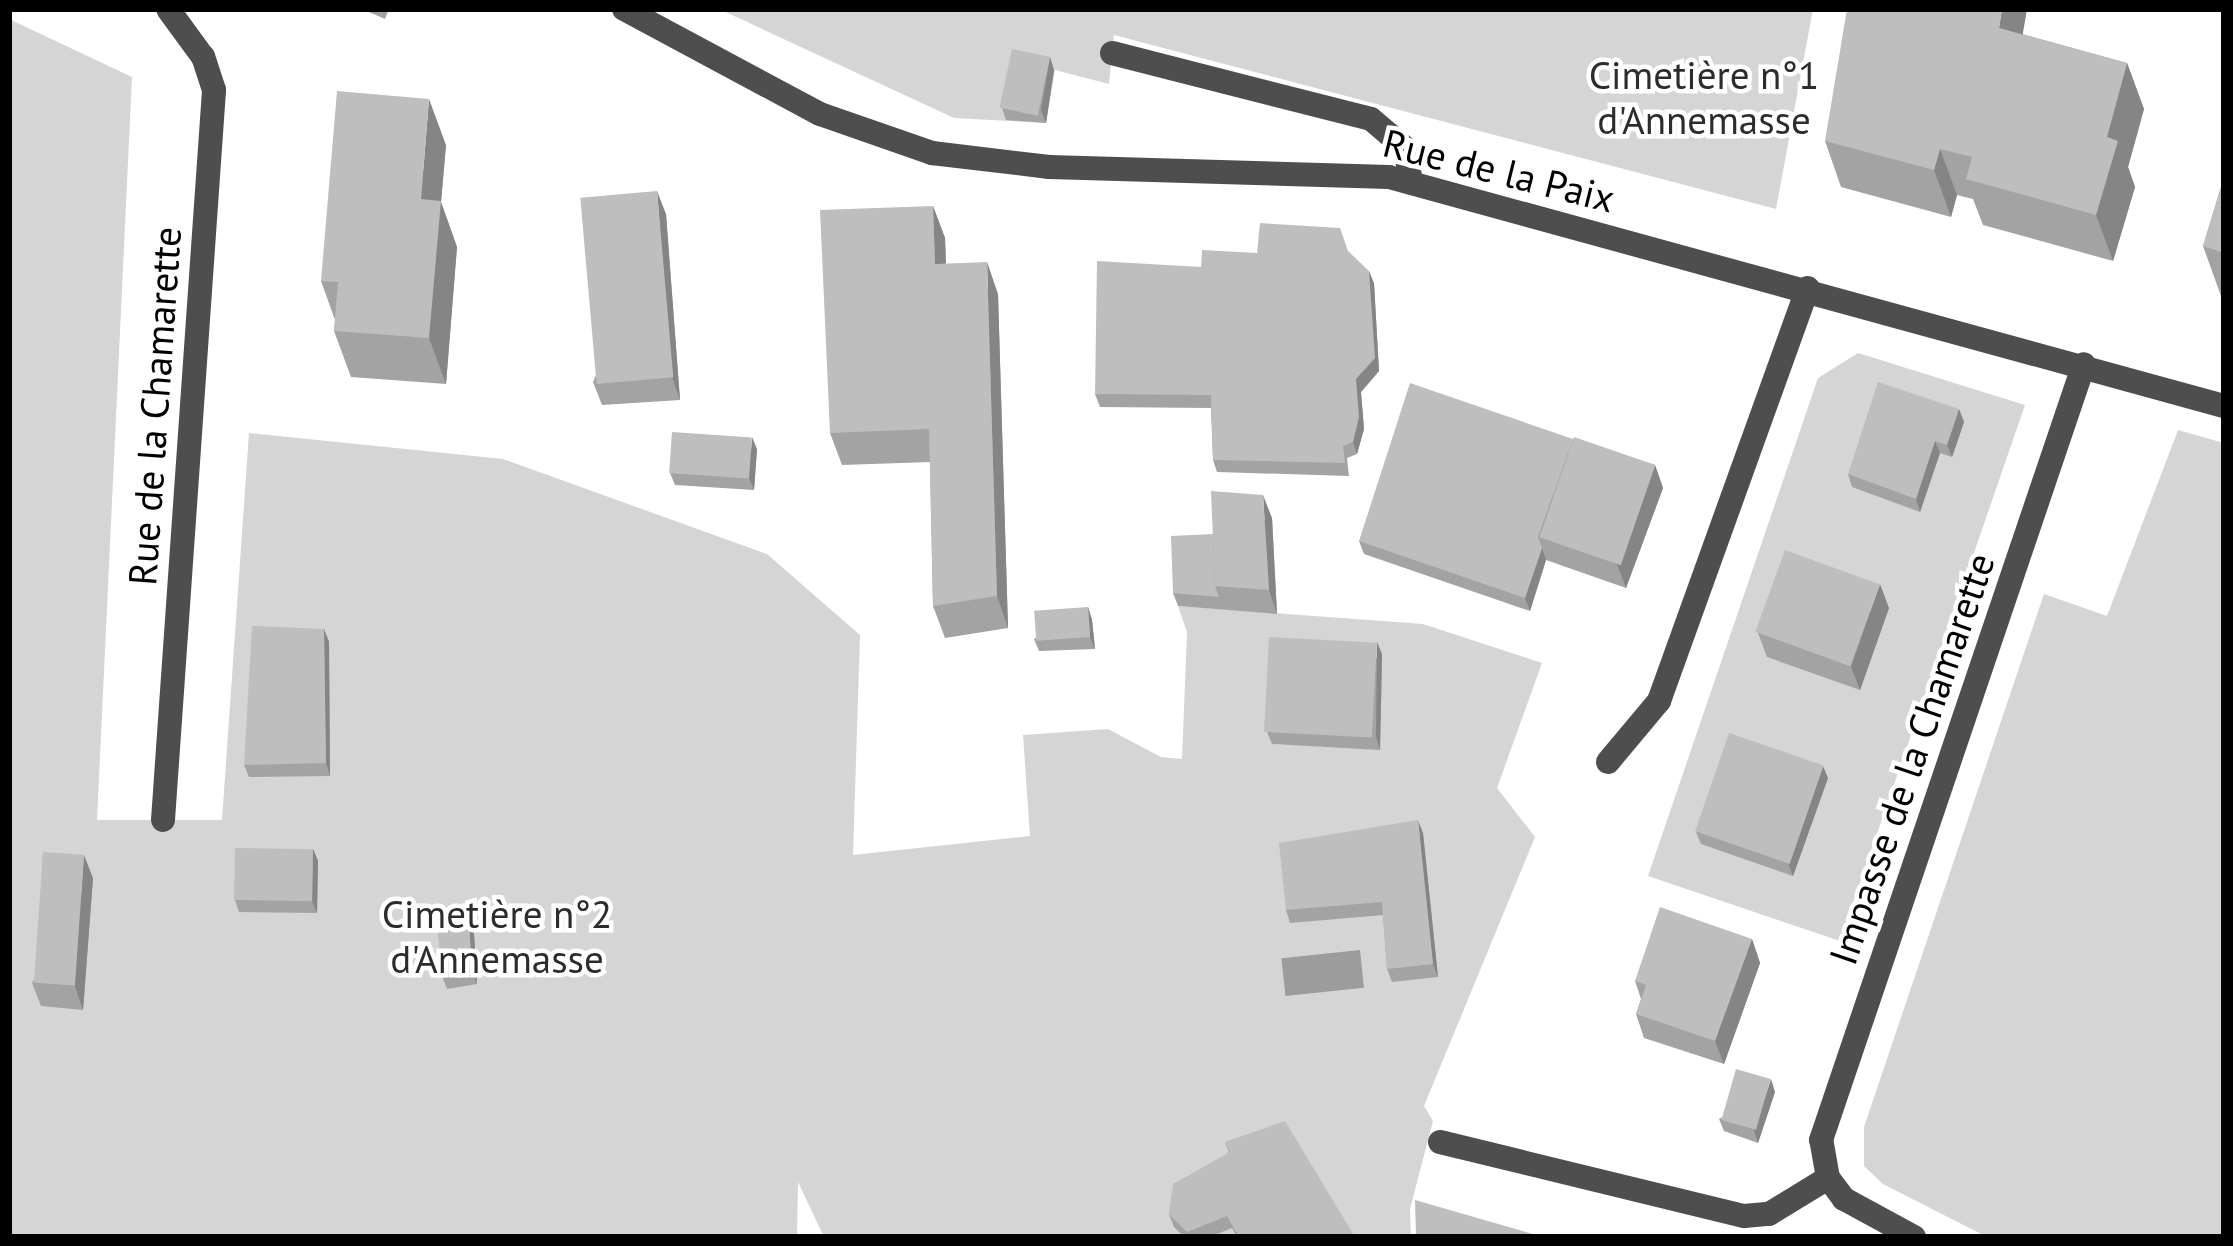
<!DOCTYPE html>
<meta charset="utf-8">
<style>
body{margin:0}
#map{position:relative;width:2233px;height:1246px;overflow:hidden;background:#fff;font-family:"PT Sans",sans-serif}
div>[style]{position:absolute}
.green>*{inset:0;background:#d5d5d5}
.water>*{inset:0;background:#9c9c9c;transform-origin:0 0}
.service>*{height:24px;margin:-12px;padding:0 12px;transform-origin:12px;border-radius:12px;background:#4e4e4e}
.minor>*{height:24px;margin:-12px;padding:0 12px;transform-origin:12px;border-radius:12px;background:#4e4e4e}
.wall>*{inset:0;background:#a3a3a3}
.shaded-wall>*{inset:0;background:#858585}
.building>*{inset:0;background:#bebebe;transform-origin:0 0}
span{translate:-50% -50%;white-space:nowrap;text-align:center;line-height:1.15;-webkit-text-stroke:9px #fff;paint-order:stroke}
.park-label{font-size:39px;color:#2c2c2c}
.street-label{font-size:39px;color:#000}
.frame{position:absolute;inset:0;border:12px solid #000;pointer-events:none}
</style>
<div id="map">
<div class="green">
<div style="clip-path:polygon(719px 9px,1813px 9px,1776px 209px,1114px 35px,1109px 84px,1055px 70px,1046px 123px,954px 118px)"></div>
<div style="clip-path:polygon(evenodd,9px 19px,132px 77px,97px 820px,222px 820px,249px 433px,503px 459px,767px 554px,860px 635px,853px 855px,1030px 836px,1023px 735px,1108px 729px,1161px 757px,1182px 759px,1187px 632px,1178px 606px,1423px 624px,1542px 663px,1497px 788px,1535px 837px,1424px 1106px,1433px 1121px,1410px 1209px,1411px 1237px,824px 1237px,798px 1182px,797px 1237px,9px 1237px,9px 19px,1381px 654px,1380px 749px,1272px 744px,1381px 654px)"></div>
<div style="clip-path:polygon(1858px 353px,2025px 405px,1840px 941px,1648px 876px,1818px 378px)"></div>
<div style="clip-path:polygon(2178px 430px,2224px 443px,2224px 1237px,1987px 1237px,1883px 1184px,1864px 1166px,1864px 1127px,2044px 594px,2107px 616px)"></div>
</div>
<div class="water">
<div style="left:1360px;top:950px;width:38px;height:79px;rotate:84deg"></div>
</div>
<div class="service">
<div style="left:1112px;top:53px;width:267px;rotate:14.3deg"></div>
<div style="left:1371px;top:119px;width:45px;rotate:40.5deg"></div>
<div style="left:1405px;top:148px;width:35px;rotate:80deg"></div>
<div style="left:1608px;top:762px;width:80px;rotate:-50.1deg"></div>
<div style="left:1659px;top:701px;width:439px;rotate:-70.2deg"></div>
<div style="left:1440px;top:1142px;width:313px;rotate:13.7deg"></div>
<div style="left:1744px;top:1216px;width:25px;rotate:-5deg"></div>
<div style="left:1769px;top:1214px;width:69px;rotate:-31.4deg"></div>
</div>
<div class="minor">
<div style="left:624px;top:9px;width:222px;rotate:28.2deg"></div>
<div style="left:820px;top:114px;width:119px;rotate:19.2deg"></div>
<div style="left:932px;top:153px;width:118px;rotate:6.8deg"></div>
<div style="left:1049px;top:167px;width:340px;rotate:1.7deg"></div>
<div style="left:1389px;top:177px;width:866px;rotate:15.34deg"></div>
<div style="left:163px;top:820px;width:732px;rotate:-86deg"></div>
<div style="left:214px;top:90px;width:35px;rotate:-108deg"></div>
<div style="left:203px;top:57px;width:59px;rotate:-126.1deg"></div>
<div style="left:1914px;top:1237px;width:80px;rotate:-151.5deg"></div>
<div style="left:1844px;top:1199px;width:26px;rotate:-127deg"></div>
<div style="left:1828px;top:1178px;width:39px;rotate:-100deg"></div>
<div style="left:1821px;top:1140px;width:819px;rotate:-71.28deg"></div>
</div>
<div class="wall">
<div style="clip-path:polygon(362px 9px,389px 9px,385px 19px)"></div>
<div style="clip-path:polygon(2027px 9px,2022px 34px,2127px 63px,2144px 109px,2128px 167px,2135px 187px,2113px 261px,1983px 225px,1973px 199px,1957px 195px,1951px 217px,1841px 187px,1825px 141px)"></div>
<div style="clip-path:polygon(1050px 57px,1054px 70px,1046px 123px,1006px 120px,1002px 108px)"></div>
<div style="clip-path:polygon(446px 145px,441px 202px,457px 247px,446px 384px,351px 377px,334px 331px,335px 320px,321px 281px)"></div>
<div style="clip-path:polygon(2224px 177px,2224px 297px,2221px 296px,2203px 246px)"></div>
<div style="clip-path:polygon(933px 206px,945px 238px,946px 264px,998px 294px,1008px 628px,945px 638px,933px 606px,930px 462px,842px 465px,830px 433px)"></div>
<div style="clip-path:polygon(666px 214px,680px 400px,602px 405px,593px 382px)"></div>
<div style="clip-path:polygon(1349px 252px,1374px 283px,1379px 371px,1361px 392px,1364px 429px,1357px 454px,1347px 458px,1349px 476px,1217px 472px,1213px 460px,1211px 408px,1100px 407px,1095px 394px,1201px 267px,1257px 253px)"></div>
<div style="clip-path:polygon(1959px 409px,1964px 422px,1952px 457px,1940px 453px,1920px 512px,1852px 487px,1848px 474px)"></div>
<div style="clip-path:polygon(1573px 439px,1655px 465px,1663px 488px,1626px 588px,1546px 560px,1530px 611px,1364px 554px,1359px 541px)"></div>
<div style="clip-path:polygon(757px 449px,754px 490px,675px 485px,670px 473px)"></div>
<div style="clip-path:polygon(1272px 518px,1277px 614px,1178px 606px,1173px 593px,1213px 534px)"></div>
<div style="clip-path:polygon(1088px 607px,1092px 620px,1095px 649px,1039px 651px,1034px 639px)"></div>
<div style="clip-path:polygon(1889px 608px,1860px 690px,1767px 657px,1758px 633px)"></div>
<div style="clip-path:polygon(324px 629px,329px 642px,330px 776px,249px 777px,244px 765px)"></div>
<div style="clip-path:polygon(1382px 654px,1380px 750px,1272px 744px,1267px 732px)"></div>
<div style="clip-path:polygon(1828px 778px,1793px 876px,1701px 844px,1696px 832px)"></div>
<div style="clip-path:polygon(1423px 833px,1438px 977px,1392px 982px,1387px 969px,1383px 915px,1290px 923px,1286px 910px)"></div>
<div style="clip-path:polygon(313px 849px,318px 861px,317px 913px,239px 912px,235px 900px)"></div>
<div style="clip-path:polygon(93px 878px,83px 1010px,41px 1006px,32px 983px)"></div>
<div style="clip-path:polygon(468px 905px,473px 917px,477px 984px,447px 989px,442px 976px)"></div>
<div style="clip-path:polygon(1752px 939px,1760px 963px,1724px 1064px,1644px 1038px,1636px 1014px,1641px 999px,1635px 981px)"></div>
<div style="clip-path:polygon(1775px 1092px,1758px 1143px,1724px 1131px,1719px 1119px)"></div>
<div style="clip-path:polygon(1225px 1142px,1355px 1237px,1237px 1237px,1232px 1228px,1210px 1237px,1184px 1237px,1174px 1227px,1169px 1214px,1229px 1152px)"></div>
</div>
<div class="shaded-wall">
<div style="clip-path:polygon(2002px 9px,2027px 9px,2016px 74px,1999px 28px)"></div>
<div style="clip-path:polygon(1050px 57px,1054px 70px,1046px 123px,1041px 110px)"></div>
<div style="clip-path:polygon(2127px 63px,2144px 109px,2128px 167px,2135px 187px,2113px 261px,2096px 215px,2107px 137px)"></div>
<div style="clip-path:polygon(429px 99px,446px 145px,441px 202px,457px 247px,446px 384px,429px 338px,421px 199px)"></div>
<div style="clip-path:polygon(1940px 149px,1957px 195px,1951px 217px,1934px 170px)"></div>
<div style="clip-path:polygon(657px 191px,666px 214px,680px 400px,672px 377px)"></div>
<div style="clip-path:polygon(933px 206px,945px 238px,947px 296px,935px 264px)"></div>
<div style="clip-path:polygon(987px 262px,998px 294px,1008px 628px,997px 596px)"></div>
<div style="clip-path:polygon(1369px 271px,1374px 283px,1379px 371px,1361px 392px,1364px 429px,1357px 454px,1353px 442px,1356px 379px)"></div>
<div style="clip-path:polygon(1959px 409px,1964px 422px,1952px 457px,1947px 445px)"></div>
<div style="clip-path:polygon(752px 437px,757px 449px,754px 490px,749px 478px)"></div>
<div style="clip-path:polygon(1935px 441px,1940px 453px,1920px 512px,1916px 499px)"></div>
<div style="clip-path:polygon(1655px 465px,1663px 488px,1626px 588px,1617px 564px)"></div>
<div style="clip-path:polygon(1263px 495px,1272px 518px,1277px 614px,1269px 590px)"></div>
<div style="clip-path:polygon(1542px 548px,1546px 560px,1530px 611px,1525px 598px)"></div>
<div style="clip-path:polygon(1880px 584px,1889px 608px,1860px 690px,1851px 667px)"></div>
<div style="clip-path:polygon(1088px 607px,1092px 620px,1095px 649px,1090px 637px)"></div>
<div style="clip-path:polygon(324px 629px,329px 642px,330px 776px,326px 763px)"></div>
<div style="clip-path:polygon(1377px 642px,1382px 654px,1380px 750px,1376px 737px)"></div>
<div style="clip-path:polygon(1823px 766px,1828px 778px,1793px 876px,1788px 863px)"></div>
<div style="clip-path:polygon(1418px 820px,1423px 833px,1438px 977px,1433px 964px)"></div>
<div style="clip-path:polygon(313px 849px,318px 861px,317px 913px,312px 901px)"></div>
<div style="clip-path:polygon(84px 855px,93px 878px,83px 1010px,75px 986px)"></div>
<div style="clip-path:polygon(468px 905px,473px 917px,477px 984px,472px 972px)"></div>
<div style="clip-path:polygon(1752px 939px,1760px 963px,1724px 1064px,1715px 1041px)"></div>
<div style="clip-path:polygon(1771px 1079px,1775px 1092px,1758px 1143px,1754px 1131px)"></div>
</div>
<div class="building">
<div style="clip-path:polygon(1847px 9px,2002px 9px,1999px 28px,2127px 63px,2107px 137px,2118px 141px,2096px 215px,1966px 179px,1972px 157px,1940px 149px,1934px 170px,1825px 141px)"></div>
<div style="left:1012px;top:49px;width:39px;height:60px;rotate:12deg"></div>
<div style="clip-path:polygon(337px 91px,429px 99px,421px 199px,441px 201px,429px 338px,334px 331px,338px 282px,321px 281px)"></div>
<div style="clip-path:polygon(2224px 177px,2224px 253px,2203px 246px)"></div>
<div style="left:657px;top:191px;width:187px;height:77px;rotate:85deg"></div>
<div style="clip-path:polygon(933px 206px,935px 264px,987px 262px,997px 596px,933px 606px,929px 429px,830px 433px,820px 210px)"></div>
<div style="clip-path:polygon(1260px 223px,1340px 228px,1348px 251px,1369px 271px,1375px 358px,1356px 379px,1359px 417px,1353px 442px,1343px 446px,1345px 463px,1213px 460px,1211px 395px,1095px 394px,1097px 261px,1201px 267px,1202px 250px,1257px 253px)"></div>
<div style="clip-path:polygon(1878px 382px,1959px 409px,1947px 445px,1935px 441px,1916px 499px,1848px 474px)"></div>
<div style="clip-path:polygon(1410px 383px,1573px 439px,1538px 537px,1542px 548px,1525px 598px,1359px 541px)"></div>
<div style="left:672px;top:432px;width:80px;height:41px;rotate:4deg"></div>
<div style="left:1574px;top:437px;width:86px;height:106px;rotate:19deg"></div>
<div style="clip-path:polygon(1211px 491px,1263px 495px,1269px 590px,1215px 586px)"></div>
<div style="clip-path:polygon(1213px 534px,1215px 586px,1219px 597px,1173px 593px,1171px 536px)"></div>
<div style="left:1785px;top:550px;width:101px;height:87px;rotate:20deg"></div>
<div style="left:1088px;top:607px;width:30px;height:54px;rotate:86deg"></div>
<div style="clip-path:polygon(252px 626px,324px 629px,326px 763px,244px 765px)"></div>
<div style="left:1269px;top:637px;width:108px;height:95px;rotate:3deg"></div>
<div style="left:1729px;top:733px;width:100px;height:104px;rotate:19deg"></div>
<div style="clip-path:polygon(1418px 820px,1433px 964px,1387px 969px,1382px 902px,1286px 910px,1279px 843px)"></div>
<div style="left:235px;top:848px;width:78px;height:52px;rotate:1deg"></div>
<div style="left:43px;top:852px;width:41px;height:131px;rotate:4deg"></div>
<div style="clip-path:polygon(468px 905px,472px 972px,442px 976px,436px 915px,452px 906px)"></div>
<div style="clip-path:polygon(1660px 907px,1752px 939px,1715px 1041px,1636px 1014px,1646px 985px,1635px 981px)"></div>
<div style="left:1736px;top:1069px;width:36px;height:53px;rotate:16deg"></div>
<div style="clip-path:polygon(1285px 1121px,1355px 1237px,1239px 1237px,1227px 1216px,1187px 1232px,1169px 1214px,1173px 1184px,1230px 1152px,1225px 1142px)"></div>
<div style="clip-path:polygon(1415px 1200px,1543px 1237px,1416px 1237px)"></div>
</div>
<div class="park-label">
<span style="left:1704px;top:98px">Cimetière n°1<br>d'Annemasse</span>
<span style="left:497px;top:937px">Cimetière n°2<br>d'Annemasse</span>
</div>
<div class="street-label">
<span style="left:1499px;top:171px;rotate:14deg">Rue de la Paix</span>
<span style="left:155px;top:406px;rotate:-86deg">Rue de la Chamarette</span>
<span style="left:1912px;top:759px;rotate:-71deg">Impasse de la Chamarette</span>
</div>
<div class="frame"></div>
</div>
